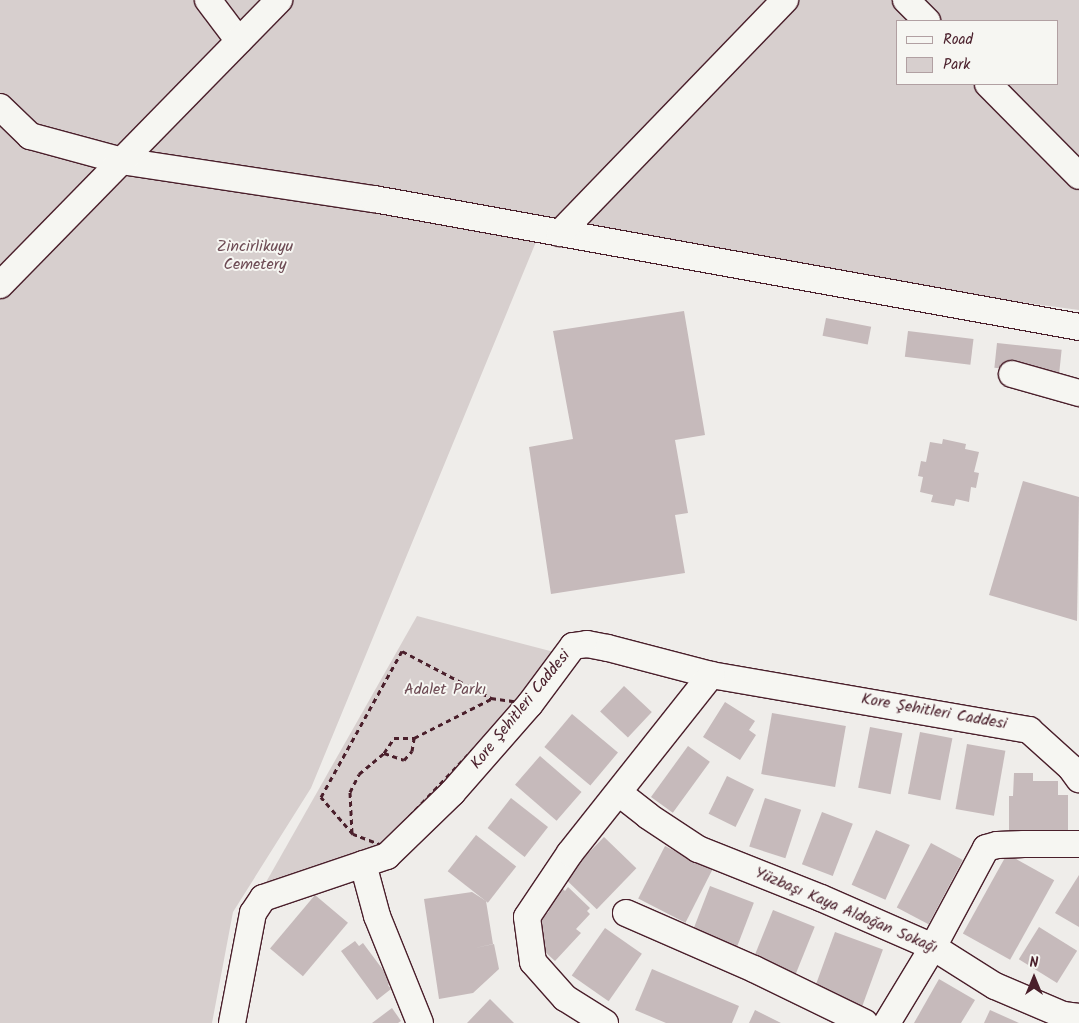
<!DOCTYPE html>
<meta charset="utf-8">
<style>
body{margin:0}
#map{position:relative;width:1079px;height:1023px;overflow:hidden;background:#efedea;font-family:Kalam,sans-serif}
div>[style]{position:absolute}
.green>*{inset:0;background:#d7cfce}
.building>*{inset:0;background:#c6babb;transform-origin:0 0}
.path>*{height:3px;margin-top:-1.5px;transform-origin:0;background:repeating-linear-gradient(90deg,#4a1f2b 0 5px,transparent 0 9px)}
.roads{filter:drop-shadow(1px 0 #4a1f2b) drop-shadow(-1px 0 #4a1f2b) drop-shadow(0 1px #4a1f2b) drop-shadow(0 -1px #4a1f2b)}
.minor>*{height:26px;margin:-13px;padding:0 13px;transform-origin:13px;border-radius:13px;background:#f6f6f2}
span{translate:-50% -50%;white-space:nowrap;text-align:center;line-height:1.15;-webkit-text-stroke:4px #f6f6f2;paint-order:stroke}
.park-label{font-size:16px;color:#6d4b54}
.street-label{font-size:16px;color:#4a1f2b}
.legend{position:absolute;left:896px;top:20px;width:162px;height:65px;box-sizing:border-box;background:#f6f6f2;border:1px solid #b1a0a2;margin:0;padding:6px 9px;list-style:none;font-size:15px;color:#4a1f2b}
.legend li{display:flex;align-items:center;gap:10px;height:25px}
.legend b{width:25px;border:1px solid #b1a0a2}
.north{position:absolute;left:1009px;top:953px;width:50px;height:50px;-webkit-text-stroke:4px #f6f6f2;paint-order:stroke;rotate:0deg;font-size:14px;font-weight:700;line-height:20px;text-align:center;color:#4a1f2b}
.north::after{content:'';display:block;margin:auto;width:18px;height:22px;background:#4a1f2b;clip-path:polygon(50% 0,100% 100%,50% 72%,0 100%)}
</style>
<div id="map">
<div class="green">
<div style="clip-path:polygon(evenodd,0 0,1079px 0,1079px 310px,538px 237px,311px 788px,233px 912px,212px 1023px,0 1023px,0 0,898px 21px,1058px 21px,1058px 84px,898px 84px,898px 21px)"></div>
<div style="clip-path:polygon(417px 616px,554px 652px,461px 766px,379px 848px,265px 884px)"></div>
</div>
<div class="building">
<div style="clip-path:polygon(684px 311px,705px 435px,675px 440px,688px 513px,675px 515px,685px 573px,551px 594px,529px 447px,573px 439px,553px 331px)"></div>
<div style="left:826px;top:318px;width:46px;height:18px;rotate:11deg"></div>
<div style="left:908px;top:331px;width:66px;height:26px;rotate:7deg"></div>
<div style="left:997px;top:343px;width:65px;height:25px;rotate:6deg"></div>
<div style="clip-path:polygon(943px 439px,966px 444px,965px 449px,979px 452px,974px 472px,979px 473px,976px 488px,971px 487px,969px 502px,956px 499px,954px 506px,931px 502px,933px 495px,920px 492px,923px 477px,918px 476px,921px 461px,926px 462px,930px 442px,942px 444px)"></div>
<div style="clip-path:polygon(1023px 481px,1079px 497px,1077px 621px,989px 595px)"></div>
<div style="left:624px;top:686px;width:38px;height:35px;rotate:43deg"></div>
<div style="clip-path:polygon(725px 702px,755px 721px,749px 730px,756px 735px,740px 760px,703px 737px)"></div>
<div style="left:772px;top:713px;width:75px;height:62px;rotate:10deg"></div>
<div style="left:572px;top:714px;width:60px;height:43px;rotate:40deg"></div>
<div style="left:870px;top:727px;width:33px;height:62px;rotate:11deg"></div>
<div style="left:920px;top:732px;width:33px;height:63px;rotate:11deg"></div>
<div style="left:967px;top:744px;width:39px;height:66px;rotate:10deg"></div>
<div style="left:688px;top:746px;width:27px;height:63px;rotate:36deg"></div>
<div style="left:540px;top:756px;width:55px;height:38px;rotate:41deg"></div>
<div style="clip-path:polygon(1014px 773px,1033px 773px,1033px 781px,1058px 781px,1058px 795px,1068px 795px,1068px 834px,1009px 834px,1009px 796px,1013px 796px)"></div>
<div style="left:727px;top:776px;width:30px;height:42px;rotate:26deg"></div>
<div style="left:511px;top:798px;width:47px;height:38px;rotate:38deg"></div>
<div style="left:765px;top:798px;width:38px;height:51px;rotate:18deg"></div>
<div style="left:822px;top:812px;width:33px;height:56px;rotate:21deg"></div>
<div style="left:876px;top:830px;width:37px;height:60px;rotate:24deg"></div>
<div style="left:476px;top:835px;width:51px;height:46px;rotate:38deg"></div>
<div style="left:604px;top:837px;width:45px;height:57px;rotate:44deg"></div>
<div style="left:931px;top:843px;width:36px;height:73px;rotate:28deg"></div>
<div style="left:665px;top:846px;width:53px;height:59px;rotate:27deg"></div>
<div style="left:1007px;top:854px;width:54px;height:91px;rotate:29deg"></div>
<div style="clip-path:polygon(1079px 875px,1079px 927px,1055px 913px)"></div>
<div style="left:710px;top:886px;width:47px;height:55px;rotate:21deg"></div>
<div style="clip-path:polygon(561px 887px,565px 891px,568px 887px,590px 908px,587px 911px,590px 914px,576px 929px,581px 933px,555px 961px,532px 940px,534px 928px,549px 911px,544px 906px)"></div>
<div style="clip-path:polygon(472px 892px,486px 901px,493px 944px,475px 948px,494px 944px,499px 969px,473px 993px,439px 999px,424px 899px)"></div>
<div style="left:315px;top:895px;width:43px;height:70px;rotate:40deg"></div>
<div style="left:773px;top:910px;width:45px;height:54px;rotate:22deg"></div>
<div style="left:1039px;top:927px;width:45px;height:38px;rotate:32deg"></div>
<div style="left:605px;top:928px;width:45px;height:58px;rotate:35deg"></div>
<div style="left:835px;top:932px;width:51px;height:64px;rotate:20deg"></div>
<div style="clip-path:polygon(355px 941px,359px 946px,363px 943px,392px 982px,388px 985px,391px 989px,377px 1000px,341px 951px)"></div>
<div style="clip-path:polygon(652px 969px,739px 1006px,732px 1023px,666px 1023px,635px 1010px)"></div>
<div style="clip-path:polygon(939px 979px,975px 1000px,961px 1023px,914px 1023px)"></div>
<div style="clip-path:polygon(490px 999px,514px 1023px,467px 1023px)"></div>
<div style="clip-path:polygon(392px 1008px,401px 1021px,398px 1023px,372px 1023px)"></div>
<div style="clip-path:polygon(755px 1010px,781px 1023px,749px 1023px)"></div>
<div style="clip-path:polygon(990px 1010px,1019px 1023px,984px 1023px)"></div>
</div>
<div class="path">
<div style="left:402px;top:651px;width:101px;rotate:27.8deg"></div>
<div style="left:491px;top:698px;width:27px;rotate:8deg"></div>
<div style="left:518px;top:702px;width:197px;rotate:133.6deg"></div>
<div style="left:382px;top:845px;width:31px;rotate:-159deg"></div>
<div style="left:353px;top:834px;width:49px;rotate:-130.9deg"></div>
<div style="left:321px;top:797px;width:167px;rotate:-61deg"></div>
<div style="left:384px;top:753px;width:18px;rotate:-56deg"></div>
<div style="left:394px;top:738px;width:20px"></div>
<div style="left:352px;top:833px;width:41px;rotate:-92.8deg"></div>
<div style="left:350px;top:792px;width:20px;rotate:-63deg"></div>
<div style="left:359px;top:774px;width:33px;rotate:-40deg"></div>
<div style="left:384px;top:753px;width:21px;rotate:19deg"></div>
<div style="left:404px;top:760px;width:12px;rotate:-48deg"></div>
<div style="left:412px;top:751px;width:13px;rotate:-81deg"></div>
<div style="left:414px;top:738px;width:86px;rotate:-26.9deg"></div>
</div>
<div class="roads">
<div class="minor">
<div style="left:208px;top:0;width:51px;rotate:52.9deg"></div>
<div style="left:906px;top:0;width:30px;rotate:45deg"></div>
<div style="left:988px;top:84px;width:129px;rotate:45.3deg"></div>
<div style="left:0;top:107px;width:42px;rotate:44deg"></div>
<div style="left:30px;top:136px;width:95px;rotate:15.2deg"></div>
<div style="left:122px;top:161px;width:255px;rotate:8.6deg"></div>
<div style="left:374px;top:199px;width:717px;rotate:10.29deg"></div>
<div style="left:560px;top:233px;width:324px;rotate:-46deg"></div>
<div style="left:0;top:285px;width:399px;rotate:-45.6deg"></div>
<div style="left:1012px;top:374px;width:70px;rotate:15.8deg"></div>
<div style="left:619px;top:793px;width:37px;rotate:38deg"></div>
<div style="left:648px;top:816px;width:60px;rotate:33.4deg"></div>
<div style="left:698px;top:849px;width:132px;rotate:21.7deg"></div>
<div style="left:821px;top:898px;width:122px;rotate:23.6deg"></div>
<div style="left:933px;top:947px;width:73px;rotate:32.2deg"></div>
<div style="left:995px;top:986px;width:74px;rotate:23.1deg"></div>
<div style="left:1063px;top:1015px;width:16px;rotate:7deg"></div>
<div style="left:363px;top:864px;width:54px;rotate:74.9deg"></div>
<div style="left:377px;top:916px;width:115px;rotate:68.1deg"></div>
<div style="left:626px;top:913px;width:140px;rotate:23.6deg"></div>
<div style="left:754px;top:969px;width:123px;rotate:25.9deg"></div>
<div style="left:232px;top:1023px;width:112px;rotate:-79.2deg"></div>
<div style="left:253px;top:913px;width:18px;rotate:-56deg"></div>
<div style="left:263px;top:898px;width:131px;rotate:-18.7deg"></div>
<div style="left:387px;top:856px;width:91px;rotate:-44.1deg"></div>
<div style="left:452px;top:793px;width:118px;rotate:-48.8deg"></div>
<div style="left:530px;top:704px;width:72px;rotate:-53.4deg"></div>
<div style="left:573px;top:646px;width:14px;rotate:-8deg"></div>
<div style="left:587px;top:644px;width:21px;rotate:11deg"></div>
<div style="left:608px;top:648px;width:106px;rotate:14.7deg"></div>
<div style="left:711px;top:675px;width:323px;rotate:9.8deg"></div>
<div style="left:1029px;top:730px;width:57px;rotate:42.1deg"></div>
<div style="left:1071px;top:768px;width:14px;rotate:54deg"></div>
<div style="left:605px;top:1023px;width:47px;rotate:-148deg"></div>
<div style="left:565px;top:998px;width:48px;rotate:-131.6deg"></div>
<div style="left:533px;top:962px;width:45px;rotate:-97.6deg"></div>
<div style="left:527px;top:917px;width:77px;rotate:-56.1deg"></div>
<div style="left:570px;top:853px;width:227px;rotate:-51.6deg"></div>
<div style="left:887px;top:1023px;width:89px;rotate:-58.8deg"></div>
<div style="left:933px;top:947px;width:112px;rotate:-61.8deg"></div>
<div style="left:986px;top:848px;width:11px;rotate:-15deg"></div>
<div style="left:997px;top:845px;width:27px;rotate:-2deg"></div>
<div style="left:1024px;top:844px;width:55px"></div>
</div>
</div>
<div class="park-label">
<span style="left:255px;top:256px">Zincirlikuyu<br>Cemetery</span>
<span style="left:445px;top:690px">Adalet Parkı</span>
</div>
<div class="street-label">
<span style="left:521px;top:710px;rotate:-51deg">Kore Şehitleri Caddesi</span>
<span style="left:934px;top:712px;rotate:10deg">Kore Şehitleri Caddesi</span>
<span style="left:846px;top:911px;rotate:23deg">Yüzbaşı Kaya Aldoğan Sokağı</span>
</div>
<ul class="legend">
<li><b style="height:6px;background:#f6f6f2"></b>Road</li>
<li><b style="height:14px;background:#d7cfce"></b>Park</li>
</ul>
<div class="north">N</div>
</div>
